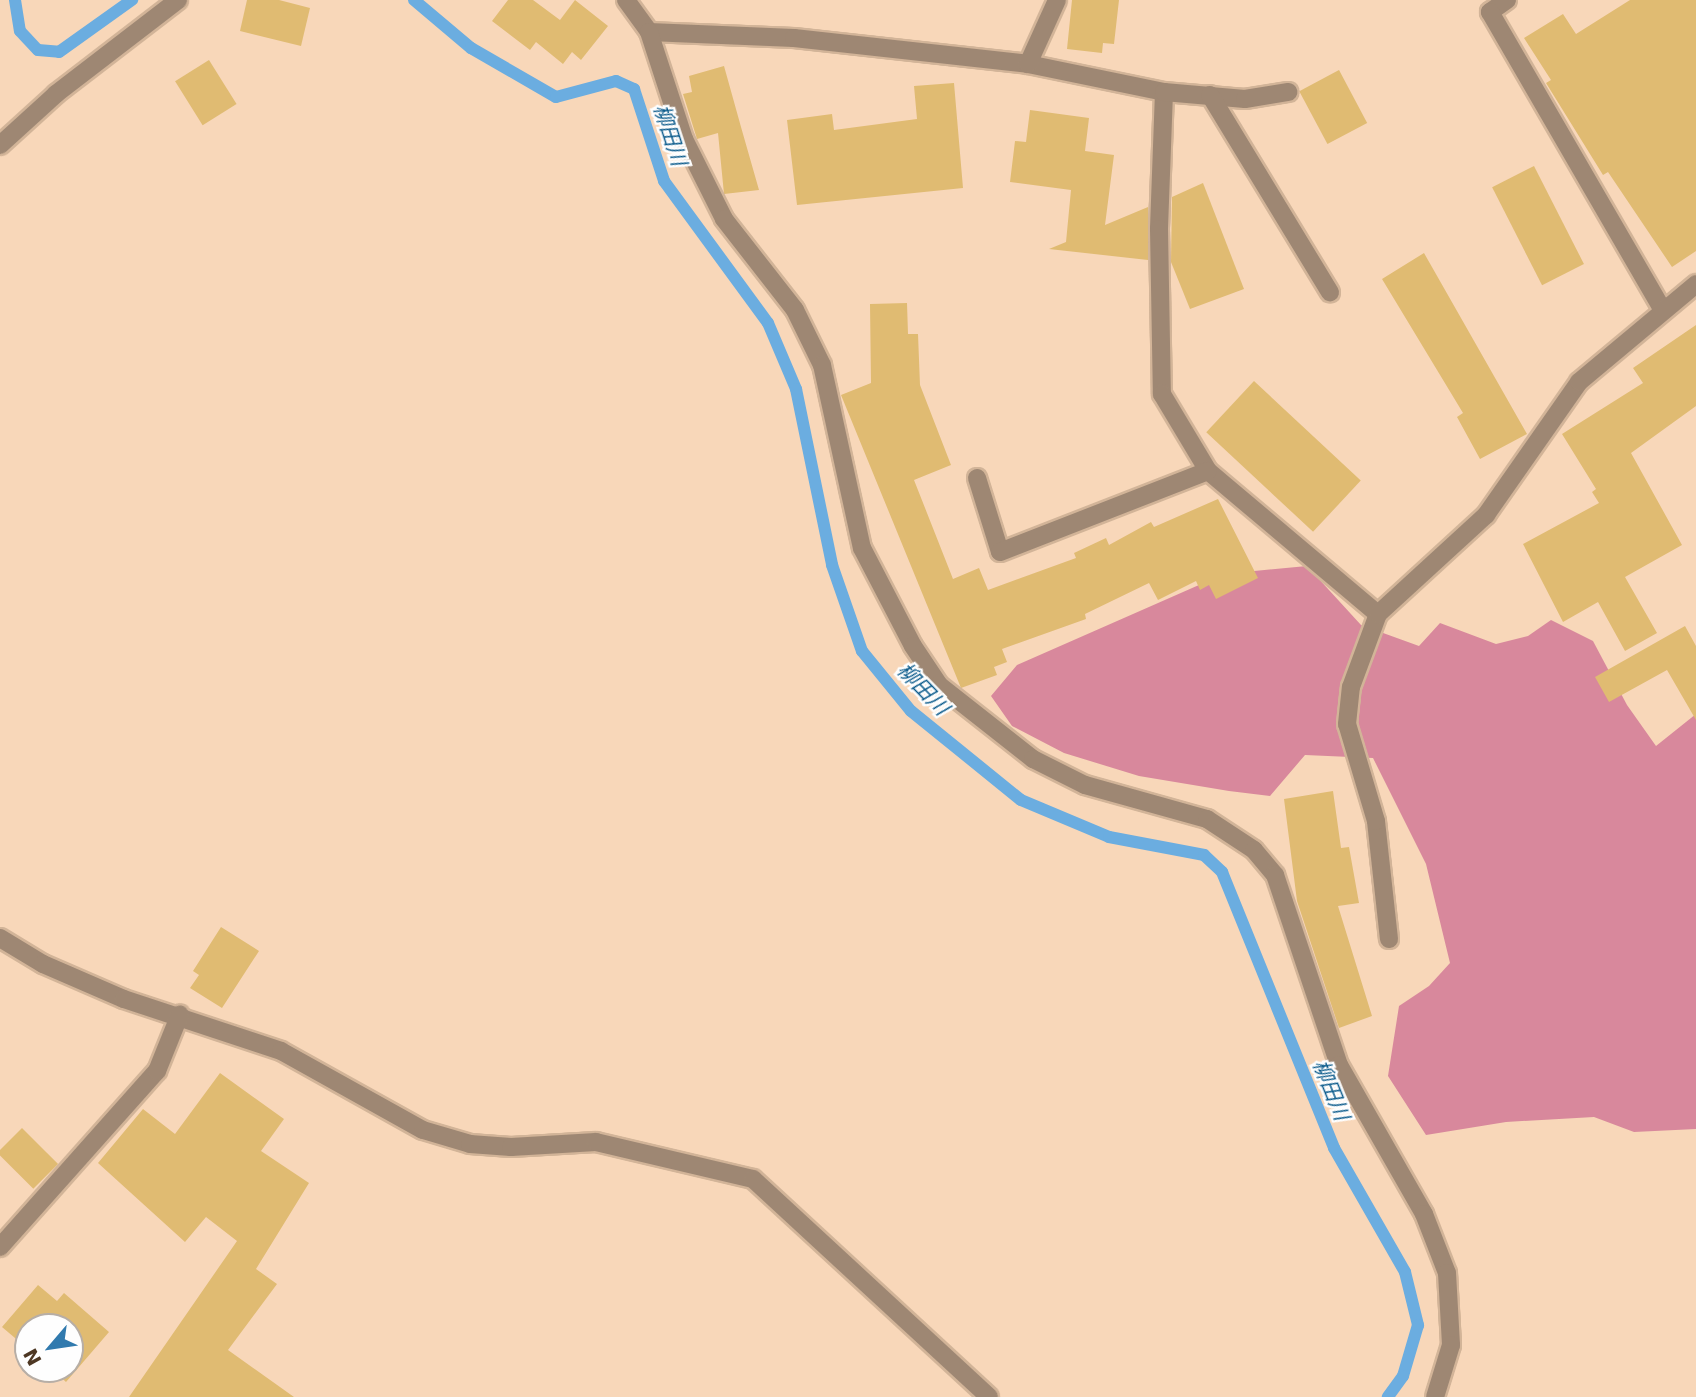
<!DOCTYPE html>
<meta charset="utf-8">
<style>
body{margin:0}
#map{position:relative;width:1696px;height:1397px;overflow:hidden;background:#f8d7b9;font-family:"DejaVu Sans","Noto Sans JP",sans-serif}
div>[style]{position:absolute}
.forest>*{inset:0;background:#d8889c}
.stream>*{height:12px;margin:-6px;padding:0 6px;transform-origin:6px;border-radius:6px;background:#6bade0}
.building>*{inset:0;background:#e0bb72;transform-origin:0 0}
.roads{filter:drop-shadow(2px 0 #d2b498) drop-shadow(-2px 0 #d2b498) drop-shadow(0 2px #d2b498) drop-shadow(0 -2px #d2b498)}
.minor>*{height:18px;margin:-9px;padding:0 9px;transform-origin:9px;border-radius:9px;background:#9e8773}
span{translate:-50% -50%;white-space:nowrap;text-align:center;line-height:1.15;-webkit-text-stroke:5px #fefefe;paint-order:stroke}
.water-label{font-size:21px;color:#0d5c8c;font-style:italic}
.north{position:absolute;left:14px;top:1313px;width:70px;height:70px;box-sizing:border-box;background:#fefefe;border:2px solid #b7aea6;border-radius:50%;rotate:241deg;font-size:19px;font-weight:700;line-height:28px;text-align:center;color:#4d3723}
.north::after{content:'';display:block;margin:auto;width:24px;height:32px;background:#317aae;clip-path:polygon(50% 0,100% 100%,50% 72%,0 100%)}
</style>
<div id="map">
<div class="forest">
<div style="clip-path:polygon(1307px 566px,1361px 625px,1419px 646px,1440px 623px,1496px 644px,1528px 636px,1551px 620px,1593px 641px,1627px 705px,1656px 746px,1696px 714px,1696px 1129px,1634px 1132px,1594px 1117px,1506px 1122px,1426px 1135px,1388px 1076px,1399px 1006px,1429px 986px,1450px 963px,1426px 864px,1373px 758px,1305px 755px,1270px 796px,1229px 791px,1139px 776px,1064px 753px,1012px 726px,991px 696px,1017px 665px,1224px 574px)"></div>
</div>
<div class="stream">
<div style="left:15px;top:0;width:31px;rotate:81deg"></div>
<div style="left:20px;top:31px;width:26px;rotate:47deg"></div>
<div style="left:38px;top:50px;width:21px;rotate:5deg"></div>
<div style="left:59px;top:52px;width:90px;rotate:-35.5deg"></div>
<div style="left:414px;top:0;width:75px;rotate:40.1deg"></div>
<div style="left:471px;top:48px;width:98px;rotate:30deg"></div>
<div style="left:556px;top:97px;width:62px;rotate:-14.9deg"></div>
<div style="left:616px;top:81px;width:20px;rotate:24deg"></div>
<div style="left:634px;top:89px;width:97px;rotate:71.9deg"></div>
<div style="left:664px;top:181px;width:176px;rotate:53.8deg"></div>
<div style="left:768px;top:323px;width:72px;rotate:67deg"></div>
<div style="left:796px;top:389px;width:180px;rotate:78.4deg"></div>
<div style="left:832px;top:565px;width:91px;rotate:70.8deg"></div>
<div style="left:862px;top:651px;width:77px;rotate:50.8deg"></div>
<div style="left:911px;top:711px;width:141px;rotate:39deg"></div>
<div style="left:1021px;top:800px;width:95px;rotate:22.8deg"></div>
<div style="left:1109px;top:837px;width:97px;rotate:10.7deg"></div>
<div style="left:1204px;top:855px;width:25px;rotate:43deg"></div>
<div style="left:1222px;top:872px;width:298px;rotate:67.9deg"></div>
<div style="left:1334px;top:1148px;width:143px;rotate:60.2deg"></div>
<div style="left:1405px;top:1272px;width:55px;rotate:76.2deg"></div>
<div style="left:1418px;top:1325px;width:53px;rotate:106.4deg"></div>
<div style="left:1403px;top:1376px;width:26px;rotate:126deg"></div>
</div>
<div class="building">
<div style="clip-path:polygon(247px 0,279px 0,310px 8px,301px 46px,240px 31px)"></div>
<div style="clip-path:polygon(508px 0,533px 0,560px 20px,575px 0,608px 26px,581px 60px,572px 52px,563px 64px,536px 42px,530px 50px,492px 21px)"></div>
<div style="clip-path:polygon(1072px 0,1119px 0,1114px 44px,1103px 43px,1102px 53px,1067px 49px)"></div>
<div style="clip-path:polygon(1630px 0,1696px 0,1696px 251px,1672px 267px,1608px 172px,1603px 175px,1546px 83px,1551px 80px,1524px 38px,1563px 14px,1576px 34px)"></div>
<div style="left:209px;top:60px;width:52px;height:40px;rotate:58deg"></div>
<div style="clip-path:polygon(724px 66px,741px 127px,759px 190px,724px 194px,718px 133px,697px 139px,683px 94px,692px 92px,689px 76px)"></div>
<div style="left:1339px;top:70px;width:60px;height:45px;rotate:62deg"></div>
<div style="clip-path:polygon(954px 83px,963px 188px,797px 205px,787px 120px,832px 114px,834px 130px,917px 119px,914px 86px)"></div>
<div style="clip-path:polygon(1030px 110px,1089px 118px,1085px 151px,1114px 155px,1105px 225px,1148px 207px,1148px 260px,1049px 249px,1066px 242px,1071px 190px,1010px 182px,1015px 141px,1026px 142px)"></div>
<div style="left:1534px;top:166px;width:110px;height:47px;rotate:63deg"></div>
<div style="clip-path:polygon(1203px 183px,1244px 289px,1190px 309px,1171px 262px,1172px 197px)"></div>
<div style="clip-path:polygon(1424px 253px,1527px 434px,1480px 459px,1457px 417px,1463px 413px,1382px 279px)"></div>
<div style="clip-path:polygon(907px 303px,908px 334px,918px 334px,920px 385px,951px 465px,914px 480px,953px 579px,979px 568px,988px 590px,1076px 558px,1074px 553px,1106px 538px,1109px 545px,1151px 522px,1154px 527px,1218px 499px,1258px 578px,1216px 599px,1209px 585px,1200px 590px,1196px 581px,1158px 600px,1149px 583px,1085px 614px,1086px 619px,1002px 649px,1007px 662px,994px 667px,997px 675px,961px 688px,841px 395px,871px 383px,870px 304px)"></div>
<div style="clip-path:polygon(1696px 325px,1696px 406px,1631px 453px,1682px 545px,1625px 577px,1657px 633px,1625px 651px,1598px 602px,1563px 622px,1523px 544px,1599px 503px,1592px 492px,1596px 489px,1562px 434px,1643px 383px,1633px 368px)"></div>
<div style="left:1254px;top:381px;width:146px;height:70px;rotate:43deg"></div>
<div style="clip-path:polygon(1685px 626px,1696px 646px,1696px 720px,1667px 670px,1609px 702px,1595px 677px)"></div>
<div style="clip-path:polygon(1333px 791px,1341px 848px,1349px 847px,1359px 903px,1338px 906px,1372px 1016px,1339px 1028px,1297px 901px,1284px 799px)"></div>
<div style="clip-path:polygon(221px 927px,259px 951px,222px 1008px,190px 988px,199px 975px,193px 971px)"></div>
<div style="clip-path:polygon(220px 1073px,284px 1119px,261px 1151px,309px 1183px,256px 1269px,277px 1284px,228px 1350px,294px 1397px,129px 1397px,237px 1241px,206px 1217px,185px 1242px,98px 1163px,143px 1109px,175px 1134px)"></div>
<div style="left:22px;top:1128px;width:51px;height:35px;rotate:45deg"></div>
<div style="clip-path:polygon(38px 1285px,57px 1301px,64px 1293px,109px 1332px,66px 1382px,52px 1369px,70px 1369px,70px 1327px,28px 1327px,28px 1349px,2px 1327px)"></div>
</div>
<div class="roads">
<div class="minor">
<div style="left:626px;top:0;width:39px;rotate:54deg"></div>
<div style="left:649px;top:32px;width:145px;rotate:2.4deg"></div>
<div style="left:794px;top:38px;width:235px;rotate:6.3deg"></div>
<div style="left:1028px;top:64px;width:139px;rotate:11.6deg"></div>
<div style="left:1164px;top:92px;width:137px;rotate:92.1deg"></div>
<div style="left:1159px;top:229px;width:165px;rotate:89deg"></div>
<div style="left:1162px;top:394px;width:90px;rotate:59.1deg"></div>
<div style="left:1208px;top:471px;width:222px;rotate:40.1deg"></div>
<div style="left:1507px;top:0;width:21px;rotate:145deg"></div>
<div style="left:1490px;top:12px;width:343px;rotate:59.9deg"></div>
<div style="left:649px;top:32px;width:113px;rotate:71.9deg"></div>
<div style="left:684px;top:139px;width:89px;rotate:63.4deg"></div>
<div style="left:724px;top:219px;width:115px;rotate:52deg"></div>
<div style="left:795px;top:310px;width:61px;rotate:63.9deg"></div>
<div style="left:822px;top:365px;width:187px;rotate:77.7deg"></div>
<div style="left:862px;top:548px;width:110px;rotate:62.5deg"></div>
<div style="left:913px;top:646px;width:47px;rotate:56.3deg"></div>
<div style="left:939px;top:685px;width:120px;rotate:38.2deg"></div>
<div style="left:1033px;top:759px;width:58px;rotate:26.6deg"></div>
<div style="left:1085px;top:785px;width:127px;rotate:15.6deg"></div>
<div style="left:1207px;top:819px;width:56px;rotate:33.4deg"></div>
<div style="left:1254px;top:850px;width:33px;rotate:50deg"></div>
<div style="left:1275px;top:875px;width:200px;rotate:71.4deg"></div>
<div style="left:1339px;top:1065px;width:172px;rotate:60.3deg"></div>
<div style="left:1424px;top:1214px;width:63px;rotate:68.7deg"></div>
<div style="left:1447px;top:1273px;width:72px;rotate:86.8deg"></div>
<div style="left:1451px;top:1345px;width:54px;rotate:107.1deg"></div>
<div style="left:1028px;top:64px;width:70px;rotate:-65.6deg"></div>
<div style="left:1164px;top:92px;width:81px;rotate:4.9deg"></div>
<div style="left:1245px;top:99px;width:44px;rotate:-9.2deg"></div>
<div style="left:1210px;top:95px;width:231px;rotate:58.7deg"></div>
<div style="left:0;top:145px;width:76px;rotate:-42.3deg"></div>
<div style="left:56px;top:94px;width:154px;rotate:-37.6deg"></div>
<div style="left:977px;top:478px;width:77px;rotate:72.7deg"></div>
<div style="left:1000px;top:552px;width:223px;rotate:-21.3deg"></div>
<div style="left:0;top:938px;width:50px;rotate:31.2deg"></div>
<div style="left:43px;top:964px;width:88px;rotate:23.4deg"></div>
<div style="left:124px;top:999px;width:165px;rotate:18.3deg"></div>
<div style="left:281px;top:1051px;width:162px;rotate:29.1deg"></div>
<div style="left:423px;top:1130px;width:49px;rotate:16.6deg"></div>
<div style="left:470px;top:1144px;width:41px;rotate:4.2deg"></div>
<div style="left:511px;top:1147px;width:85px;rotate:-3.4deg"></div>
<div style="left:596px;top:1142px;width:161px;rotate:13.3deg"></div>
<div style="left:753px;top:1179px;width:321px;rotate:42.7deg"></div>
<div style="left:1389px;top:939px;width:119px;rotate:-96.3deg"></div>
<div style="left:1376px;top:821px;width:101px;rotate:-106.6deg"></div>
<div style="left:1347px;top:724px;width:37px;rotate:-84deg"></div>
<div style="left:1351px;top:687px;width:78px;rotate:-69.7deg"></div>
<div style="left:1378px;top:614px;width:147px;rotate:-42.5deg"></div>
<div style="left:1486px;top:515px;width:162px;rotate:-55deg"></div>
<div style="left:1579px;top:382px;width:153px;rotate:-39.9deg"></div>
<div style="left:0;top:1247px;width:236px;rotate:-48.3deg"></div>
<div style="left:157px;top:1071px;width:61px;rotate:-68deg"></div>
</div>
</div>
<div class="water-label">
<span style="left:670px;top:135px;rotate:72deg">柳田川</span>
<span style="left:923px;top:689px;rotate:46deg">柳田川</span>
<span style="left:1331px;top:1090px;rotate:68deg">柳田川</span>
</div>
<div class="north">N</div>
</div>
